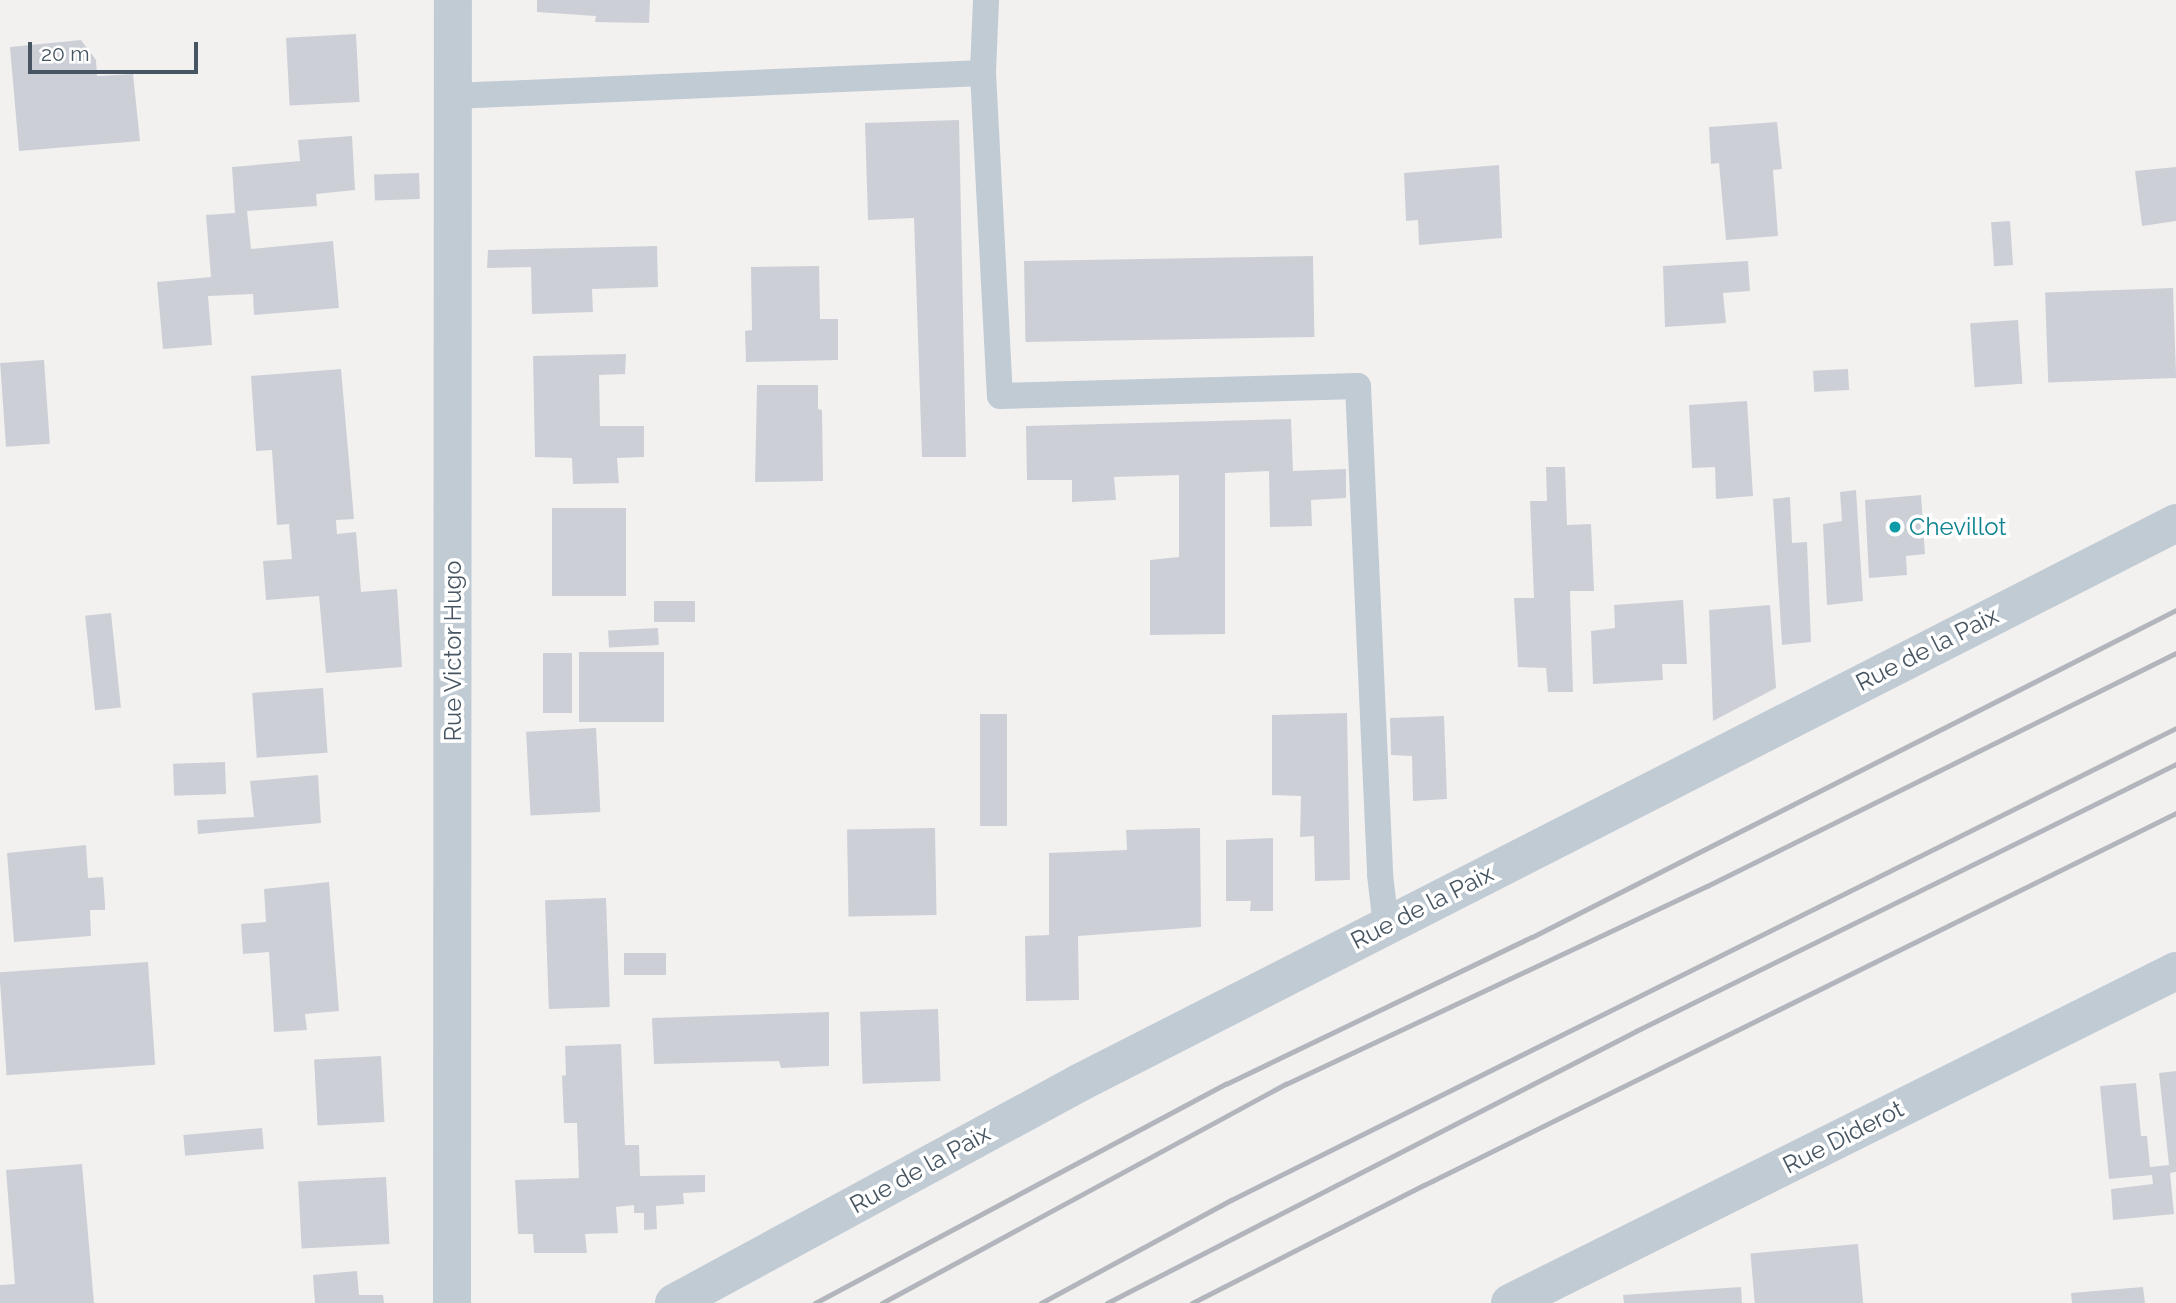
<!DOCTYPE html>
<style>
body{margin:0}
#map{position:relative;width:2176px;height:1303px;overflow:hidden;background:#f3f0f0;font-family:Raleway,sans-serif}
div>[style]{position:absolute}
.building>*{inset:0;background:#ccd0d6;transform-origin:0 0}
.lane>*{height:26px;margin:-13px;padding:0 13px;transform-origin:13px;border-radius:13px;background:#c0cbd4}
.street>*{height:38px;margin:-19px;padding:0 19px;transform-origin:19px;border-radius:19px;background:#c0cbd4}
.rail>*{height:5px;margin:-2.5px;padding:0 2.5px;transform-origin:2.5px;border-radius:2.5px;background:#b2b6bc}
.dots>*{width:19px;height:19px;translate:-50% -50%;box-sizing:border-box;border:4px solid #fff;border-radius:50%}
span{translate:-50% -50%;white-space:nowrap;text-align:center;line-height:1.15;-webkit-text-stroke:7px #fff;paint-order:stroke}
.culture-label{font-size:24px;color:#0d838f}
.left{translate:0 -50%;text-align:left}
.street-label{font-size:24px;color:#465561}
.scale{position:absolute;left:28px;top:42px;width:170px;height:32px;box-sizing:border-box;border:4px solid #465561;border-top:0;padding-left:9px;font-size:21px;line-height:24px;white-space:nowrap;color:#465561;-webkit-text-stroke:5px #fff;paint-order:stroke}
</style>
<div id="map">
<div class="building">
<div style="clip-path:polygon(537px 0,650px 0,649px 23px,595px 22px,596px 16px,537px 12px)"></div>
<div style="left:356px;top:34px;width:68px;height:70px;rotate:87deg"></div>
<div style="clip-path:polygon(81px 40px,96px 60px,97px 76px,133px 74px,140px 141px,19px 151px,10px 47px)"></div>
<div style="clip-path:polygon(959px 120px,966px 457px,922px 457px,914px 218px,868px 220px,865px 123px)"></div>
<div style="clip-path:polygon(1777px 122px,1782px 169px,1773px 170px,1778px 236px,1726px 240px,1719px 163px,1711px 164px,1709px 127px)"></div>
<div style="clip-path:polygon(352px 136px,355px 190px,316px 194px,317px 206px,247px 211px,251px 249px,333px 241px,339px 308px,254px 315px,253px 294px,208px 296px,212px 345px,163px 349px,157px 282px,211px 277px,206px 215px,235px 213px,232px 167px,300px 161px,298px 140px)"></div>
<div style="clip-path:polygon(1499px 165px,1502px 238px,1419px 245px,1418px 220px,1406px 221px,1404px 173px)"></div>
<div style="clip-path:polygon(2176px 167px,2176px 221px,2142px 226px,2135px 171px)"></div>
<div style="left:419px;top:173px;width:26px;height:45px;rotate:88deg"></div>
<div style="left:2010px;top:221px;width:44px;height:19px;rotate:86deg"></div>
<div style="clip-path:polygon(657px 246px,658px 287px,592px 289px,593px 312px,532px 314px,531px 267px,487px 268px,488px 250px)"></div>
<div style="left:1313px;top:256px;width:81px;height:289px;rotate:89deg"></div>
<div style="clip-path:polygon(1748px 261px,1750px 291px,1723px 293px,1726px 323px,1665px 327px,1663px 266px)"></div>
<div style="clip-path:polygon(819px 266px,820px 319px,838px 319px,838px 360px,746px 362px,745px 331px,752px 330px,751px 267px)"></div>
<div style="left:2173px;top:288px;width:90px;height:128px;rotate:88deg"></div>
<div style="left:2018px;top:320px;width:64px;height:48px;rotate:86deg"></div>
<div style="clip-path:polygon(626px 354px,625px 374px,599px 375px,600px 426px,644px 426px,644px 457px,617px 458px,619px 483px,573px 484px,572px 458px,535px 457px,533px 356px)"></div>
<div style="left:44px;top:360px;width:84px;height:44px;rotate:86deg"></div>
<div style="clip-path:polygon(341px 369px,354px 519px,336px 520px,337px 534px,356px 532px,361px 592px,397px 589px,402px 667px,326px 673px,319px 596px,266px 600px,263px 561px,292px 559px,289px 524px,277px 525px,272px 450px,256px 451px,251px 376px)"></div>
<div style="left:1848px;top:369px;width:21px;height:35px;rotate:87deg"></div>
<div style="clip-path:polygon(757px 385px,818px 385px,818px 409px,822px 410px,823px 481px,755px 482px)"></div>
<div style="clip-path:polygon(1747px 401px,1753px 496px,1716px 499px,1715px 467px,1692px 468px,1689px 405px)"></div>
<div style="clip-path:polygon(1291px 419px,1293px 471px,1346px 469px,1346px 498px,1311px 500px,1312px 526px,1270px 527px,1269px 471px,1225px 473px,1225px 634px,1150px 635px,1150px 560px,1179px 557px,1179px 475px,1114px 477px,1116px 500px,1072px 502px,1072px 480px,1027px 480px,1026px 426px)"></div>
<div style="clip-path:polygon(1546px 467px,1565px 467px,1567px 525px,1591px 524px,1594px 591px,1570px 591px,1573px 692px,1548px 692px,1546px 668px,1518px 667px,1514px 598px,1534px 598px,1530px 501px,1547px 501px)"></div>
<div style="clip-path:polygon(1856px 490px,1863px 601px,1827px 605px,1823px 524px,1842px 521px,1840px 492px)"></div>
<div style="clip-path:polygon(1921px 495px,1925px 554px,1906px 556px,1907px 575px,1869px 578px,1865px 500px)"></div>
<div style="clip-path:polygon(1790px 497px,1792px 543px,1807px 542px,1811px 642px,1782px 645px,1773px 499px)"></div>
<div style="left:626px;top:508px;width:88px;height:74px;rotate:90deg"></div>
<div style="clip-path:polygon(1683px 600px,1687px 664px,1662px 664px,1663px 680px,1593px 684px,1591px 631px,1615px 628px,1614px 605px)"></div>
<div style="left:654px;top:601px;width:41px;height:21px"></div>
<div style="clip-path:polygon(1770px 605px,1776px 688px,1713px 721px,1709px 610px)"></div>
<div style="left:111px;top:613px;width:95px;height:26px;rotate:84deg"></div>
<div style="left:658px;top:628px;width:17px;height:50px;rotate:87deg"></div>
<div style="left:664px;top:652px;width:70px;height:85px;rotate:90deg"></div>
<div style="left:543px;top:653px;width:29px;height:60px"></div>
<div style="left:323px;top:688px;width:65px;height:71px;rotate:86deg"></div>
<div style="clip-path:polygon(1347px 713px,1350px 880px,1315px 881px,1314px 836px,1300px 837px,1301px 796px,1272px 795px,1272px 715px)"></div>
<div style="left:1007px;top:714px;width:112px;height:27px;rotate:90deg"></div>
<div style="clip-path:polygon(1444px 716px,1447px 799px,1413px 801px,1412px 756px,1391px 755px,1390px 718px)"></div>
<div style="left:596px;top:728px;width:84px;height:70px;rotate:87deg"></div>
<div style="left:225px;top:762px;width:32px;height:52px;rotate:88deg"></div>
<div style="clip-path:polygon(318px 775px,321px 823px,198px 834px,197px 820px,254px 817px,250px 781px)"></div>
<div style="left:935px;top:828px;width:87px;height:88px;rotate:89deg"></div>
<div style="clip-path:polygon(1200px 828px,1201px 927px,1078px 936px,1079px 1000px,1026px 1001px,1025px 936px,1049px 935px,1049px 853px,1127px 850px,1126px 830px)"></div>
<div style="clip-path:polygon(1273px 838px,1273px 911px,1250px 911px,1251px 901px,1226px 901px,1226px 840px)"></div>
<div style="clip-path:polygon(86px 845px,88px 878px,103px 877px,105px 904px,105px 910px,90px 910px,91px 936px,14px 942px,7px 853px)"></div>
<div style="clip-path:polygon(329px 882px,339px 1011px,305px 1014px,307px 1030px,274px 1032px,269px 952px,243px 954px,241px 924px,266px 922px,264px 889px)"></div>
<div style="left:606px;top:898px;width:109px;height:61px;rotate:88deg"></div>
<div style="left:666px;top:953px;width:22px;height:42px;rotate:90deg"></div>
<div style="left:148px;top:962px;width:103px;height:149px;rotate:86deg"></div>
<div style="left:938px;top:1009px;width:72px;height:78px;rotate:88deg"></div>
<div style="clip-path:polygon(829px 1012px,829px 1066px,781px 1068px,779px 1061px,654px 1064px,652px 1018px)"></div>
<div style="clip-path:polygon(621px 1044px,625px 1145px,639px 1145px,640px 1176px,705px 1175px,705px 1192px,683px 1193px,684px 1204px,656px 1206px,657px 1229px,644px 1230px,644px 1213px,634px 1213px,634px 1205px,616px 1207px,618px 1233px,585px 1234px,587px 1253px,534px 1253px,533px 1234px,518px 1234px,515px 1180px,579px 1178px,577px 1123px,564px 1123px,562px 1076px,566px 1075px,565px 1046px)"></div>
<div style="left:381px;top:1056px;width:66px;height:67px;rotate:87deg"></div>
<div style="clip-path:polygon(2176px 1071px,2176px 1172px,2170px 1173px,2174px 1214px,2113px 1220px,2111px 1189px,2153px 1184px,2152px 1175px,2109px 1179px,2100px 1086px,2136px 1083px,2141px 1136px,2147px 1136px,2150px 1167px,2169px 1165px,2159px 1073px)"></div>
<div style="left:262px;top:1128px;width:21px;height:79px;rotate:85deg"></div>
<div style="clip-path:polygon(82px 1164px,94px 1303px,0 1303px,0 1285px,15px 1284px,6px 1170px)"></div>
<div style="left:386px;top:1177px;width:67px;height:88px;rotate:87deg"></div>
<div style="left:1858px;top:1244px;width:59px;height:108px;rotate:85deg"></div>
<div style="clip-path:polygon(357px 1271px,359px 1295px,383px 1295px,384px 1303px,315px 1303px,313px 1275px)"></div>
<div style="clip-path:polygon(1741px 1287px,1742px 1303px,1624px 1303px,1623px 1295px)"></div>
<div style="clip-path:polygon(2143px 1287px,2145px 1303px,2072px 1303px,2071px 1293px)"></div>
</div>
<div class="lane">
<div style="left:986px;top:0;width:73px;rotate:92.4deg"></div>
<div style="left:983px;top:73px;width:323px;rotate:87deg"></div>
<div style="left:1000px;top:396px;width:358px;rotate:-1.6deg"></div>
<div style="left:1358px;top:386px;width:489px;rotate:87.4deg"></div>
<div style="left:1380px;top:875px;width:50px;rotate:83.2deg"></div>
<div style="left:454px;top:96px;width:529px;rotate:-2.49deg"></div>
</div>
<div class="street">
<div style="left:452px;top:1303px;width:1303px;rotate:-89.96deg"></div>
<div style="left:674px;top:1303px;width:461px;rotate:-28.5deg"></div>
<div style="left:1079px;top:1083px;width:1232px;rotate:-27.04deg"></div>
<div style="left:1510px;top:1303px;width:744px;rotate:-26.5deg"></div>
</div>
<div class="rail">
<div style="left:815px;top:1303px;width:466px;rotate:-28.1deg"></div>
<div style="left:1226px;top:1084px;width:339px;rotate:-25.7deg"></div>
<div style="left:1532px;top:937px;width:722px;rotate:-26.92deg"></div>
<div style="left:882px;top:1303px;width:460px;rotate:-28.5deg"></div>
<div style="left:1286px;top:1084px;width:465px;rotate:-25.2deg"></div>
<div style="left:1707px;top:886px;width:524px;rotate:-26.42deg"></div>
<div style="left:1041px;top:1303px;width:216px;rotate:-28.5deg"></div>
<div style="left:1231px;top:1200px;width:1056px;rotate:-26.54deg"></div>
<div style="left:1107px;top:1303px;width:595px;rotate:-27.21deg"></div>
<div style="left:1636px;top:1031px;width:602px;rotate:-26.31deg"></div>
<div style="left:1192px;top:1303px;width:260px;rotate:-27deg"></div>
<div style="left:1424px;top:1185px;width:839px;rotate:-26.32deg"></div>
</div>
<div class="dots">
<div style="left:1895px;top:527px;background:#0f9aa8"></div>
</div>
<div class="culture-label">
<span class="left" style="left:1909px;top:527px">Chevillot</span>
</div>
<div class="street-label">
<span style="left:1927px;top:649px;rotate:-27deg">Rue de la Paix</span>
<span style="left:453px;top:651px;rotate:-90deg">Rue Victor Hugo</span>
<span style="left:1422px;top:907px;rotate:-27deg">Rue de la Paix</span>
<span style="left:1843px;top:1137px;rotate:-27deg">Rue Diderot</span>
<span style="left:920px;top:1169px;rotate:-29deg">Rue de la Paix</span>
</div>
<div class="scale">20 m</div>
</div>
